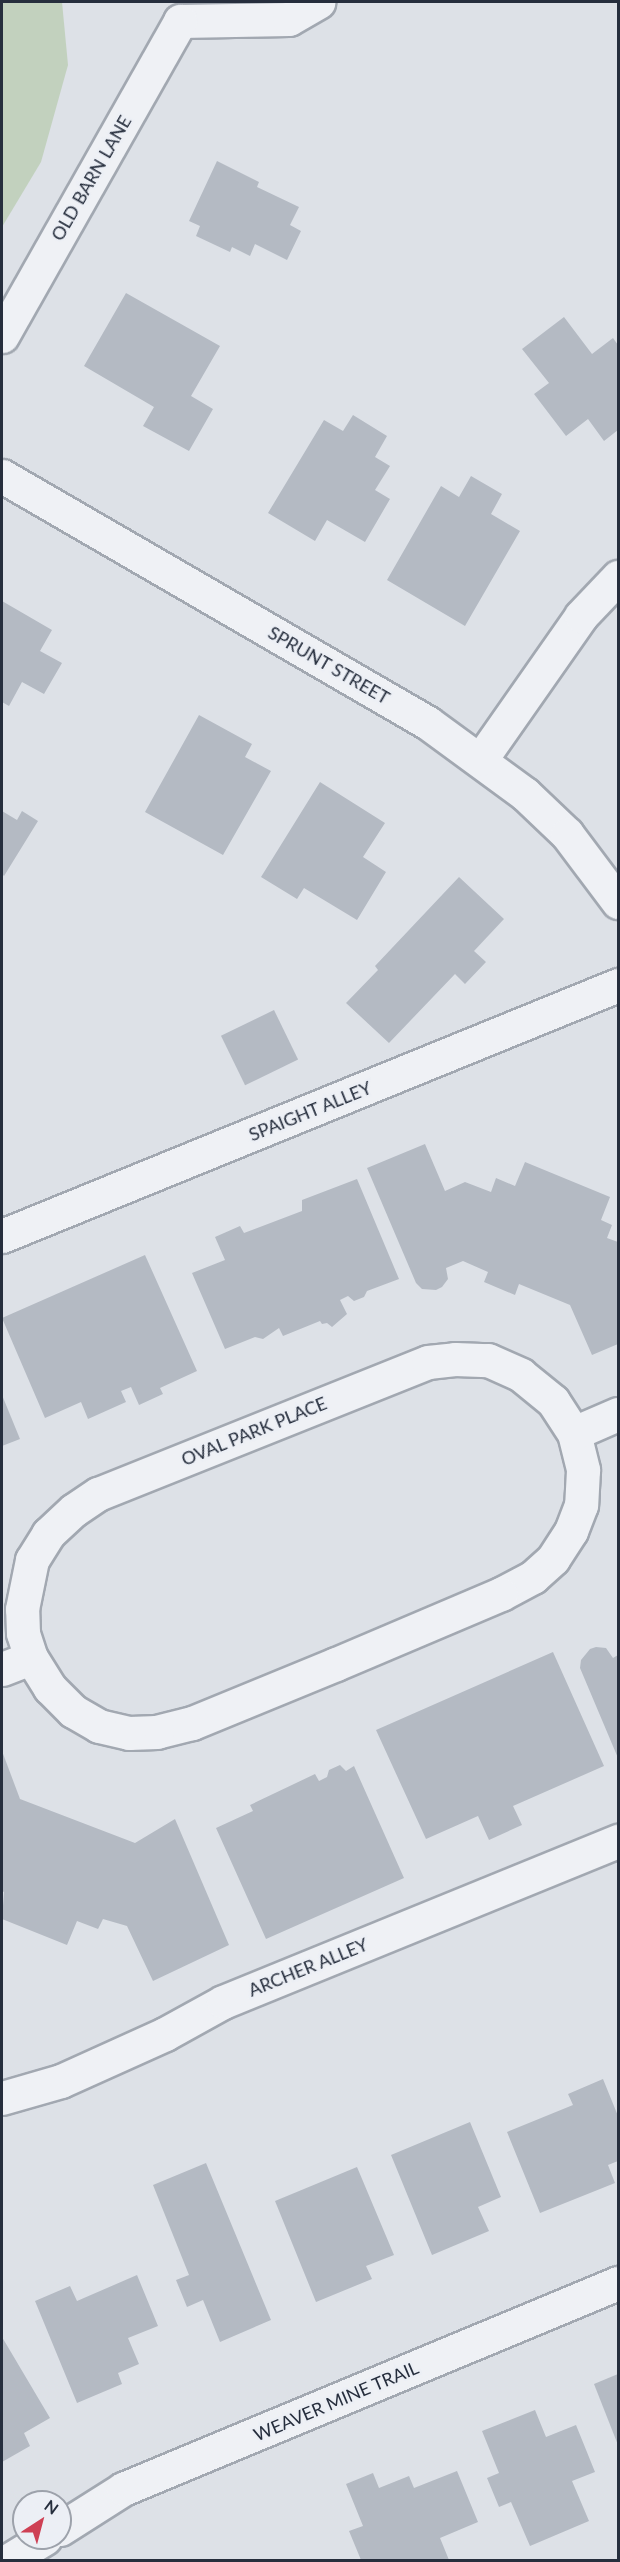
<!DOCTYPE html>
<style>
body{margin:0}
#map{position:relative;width:620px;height:2562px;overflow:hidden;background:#dde1e7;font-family:Lato,sans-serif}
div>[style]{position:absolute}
.green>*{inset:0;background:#c2d1be}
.building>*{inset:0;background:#b4bac3;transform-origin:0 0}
.roads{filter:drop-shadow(2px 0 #a2a8b1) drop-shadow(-2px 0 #a2a8b1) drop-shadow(0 2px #a2a8b1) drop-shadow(0 -2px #a2a8b1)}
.minor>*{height:33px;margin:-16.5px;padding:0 16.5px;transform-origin:16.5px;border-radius:16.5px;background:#eff1f5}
span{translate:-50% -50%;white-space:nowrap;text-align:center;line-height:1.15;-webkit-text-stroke:4.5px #eceff5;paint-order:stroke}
.street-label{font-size:18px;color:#262e3d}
.frame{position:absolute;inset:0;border:3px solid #262e3d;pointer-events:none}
.north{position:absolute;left:12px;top:2490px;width:60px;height:60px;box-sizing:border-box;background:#eceff5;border:2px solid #9da2ab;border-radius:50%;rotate:36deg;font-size:16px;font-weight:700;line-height:24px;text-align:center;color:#262e3d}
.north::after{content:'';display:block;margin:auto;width:21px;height:27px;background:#ce4054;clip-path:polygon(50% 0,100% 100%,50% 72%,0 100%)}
</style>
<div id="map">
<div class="green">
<div style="clip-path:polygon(2px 2px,62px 2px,68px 65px,41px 162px,2px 227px)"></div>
</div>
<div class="building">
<div style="clip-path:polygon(217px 161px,259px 182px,257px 187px,299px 207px,290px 225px,301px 231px,287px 260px,255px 244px,250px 256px,232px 247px,230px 252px,196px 236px,200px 226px,189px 221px)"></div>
<div style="clip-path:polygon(126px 293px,220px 346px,191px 396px,213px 409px,189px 451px,143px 426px,154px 407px,84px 366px)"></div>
<div style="clip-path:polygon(564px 317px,592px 354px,613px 338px,618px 345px,618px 430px,604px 441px,588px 419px,566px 436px,534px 394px,549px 383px,522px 349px)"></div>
<div style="clip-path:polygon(353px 415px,387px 436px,375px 457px,390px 466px,375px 490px,390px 499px,365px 542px,327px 520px,315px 541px,268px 513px,324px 420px,343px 431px)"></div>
<div style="clip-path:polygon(471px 476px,502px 494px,491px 514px,520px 531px,465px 626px,387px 580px,441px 486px,459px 497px)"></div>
<div style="clip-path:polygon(2px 601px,52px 630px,40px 651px,62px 663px,44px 694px,22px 682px,9px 706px,2px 702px)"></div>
<div style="clip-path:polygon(199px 715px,252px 744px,245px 757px,271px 771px,223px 855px,145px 812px)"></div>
<div style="clip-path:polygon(320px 782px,385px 823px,363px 857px,386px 872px,357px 920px,304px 888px,297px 899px,261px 877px)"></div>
<div style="clip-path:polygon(2px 811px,17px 820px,22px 811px,38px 821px,4px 876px,2px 874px)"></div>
<div style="clip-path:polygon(459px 877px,504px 919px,474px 951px,486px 962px,465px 984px,455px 974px,389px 1043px,346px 1003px,378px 970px,375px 966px)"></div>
<div style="left:274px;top:1010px;width:55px;height:59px;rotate:64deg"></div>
<div style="clip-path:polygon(425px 1144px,445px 1191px,465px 1182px,491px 1192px,496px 1178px,515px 1186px,525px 1162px,610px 1197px,601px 1220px,612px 1225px,607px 1238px,618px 1242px,618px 1344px,592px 1355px,570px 1305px,519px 1284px,515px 1295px,484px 1282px,488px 1272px,463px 1261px,446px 1268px,448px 1279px,442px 1287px,436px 1290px,422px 1289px,416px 1283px,367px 1168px)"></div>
<div style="clip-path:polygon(357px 1179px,399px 1279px,367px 1291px,364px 1297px,354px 1301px,348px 1296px,340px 1300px,347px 1314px,332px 1327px,327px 1323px,322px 1324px,320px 1321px,283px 1336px,279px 1328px,263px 1339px,255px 1337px,225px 1349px,192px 1273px,225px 1260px,215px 1237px,240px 1226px,244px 1233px,302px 1211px,302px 1200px)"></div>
<div style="clip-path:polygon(145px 1255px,197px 1371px,160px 1388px,163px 1394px,139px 1405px,131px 1387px,121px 1391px,126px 1402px,88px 1419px,81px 1402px,45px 1418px,2px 1318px)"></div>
<div style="clip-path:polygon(2px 1395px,20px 1439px,2px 1446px)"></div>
<div style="clip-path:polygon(596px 1647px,606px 1648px,613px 1658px,618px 1655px,618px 1758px,580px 1668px,581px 1660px,590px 1649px)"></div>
<div style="clip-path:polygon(553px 1652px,604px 1766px,513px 1806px,522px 1825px,489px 1840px,478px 1816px,426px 1839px,376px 1730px)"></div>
<div style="clip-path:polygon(2px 1751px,20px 1799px,135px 1843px,175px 1819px,229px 1945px,153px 1981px,127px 1926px,103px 1919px,98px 1929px,77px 1921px,67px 1945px,2px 1919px,4px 1892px,2px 1891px)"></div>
<div style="clip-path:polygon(340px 1765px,346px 1771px,354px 1766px,404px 1878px,266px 1939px,216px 1828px,253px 1811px,250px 1805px,315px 1774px,319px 1781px,327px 1777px,329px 1770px)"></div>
<div style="clip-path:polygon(603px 2079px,618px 2116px,618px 2161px,608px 2165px,615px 2183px,540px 2213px,507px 2132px,573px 2105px,568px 2094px)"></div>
<div style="clip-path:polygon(470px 2122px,501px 2197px,478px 2207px,489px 2231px,432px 2255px,391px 2155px)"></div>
<div style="clip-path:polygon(206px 2163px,271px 2320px,220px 2342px,203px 2300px,187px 2307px,176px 2280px,189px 2275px,153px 2185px)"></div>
<div style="clip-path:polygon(357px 2167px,394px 2255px,366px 2266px,372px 2279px,316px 2302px,275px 2201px)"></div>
<div style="clip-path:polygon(137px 2275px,158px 2326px,128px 2338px,139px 2364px,118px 2373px,122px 2384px,77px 2403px,35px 2301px,70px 2286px,77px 2301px)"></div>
<div style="clip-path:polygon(2px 2337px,50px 2418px,24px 2433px,30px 2446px,2px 2462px)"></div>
<div style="clip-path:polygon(618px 2374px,618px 2445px,594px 2384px)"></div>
<div style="clip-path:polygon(535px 2410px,546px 2437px,576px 2425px,595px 2472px,572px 2481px,589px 2521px,530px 2546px,511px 2502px,499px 2507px,487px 2478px,499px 2473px,482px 2431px)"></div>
<div style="clip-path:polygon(457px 2471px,478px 2522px,440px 2538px,449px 2560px,361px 2560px,349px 2531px,363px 2526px,346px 2484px,373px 2473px,379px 2488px,409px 2476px,414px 2488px)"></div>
</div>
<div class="roads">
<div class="minor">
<div style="left:180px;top:21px;width:109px;rotate:-1.1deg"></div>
<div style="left:289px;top:19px;width:34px;rotate:-30deg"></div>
<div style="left:2px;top:336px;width:362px;rotate:-60.5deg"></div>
<div style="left:2px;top:476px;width:492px;rotate:30.1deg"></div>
<div style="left:428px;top:723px;width:120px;rotate:36.2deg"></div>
<div style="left:525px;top:794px;width:58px;rotate:43.6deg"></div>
<div style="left:567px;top:834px;width:85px;rotate:53.1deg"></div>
<div style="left:481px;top:759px;width:174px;rotate:-55deg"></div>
<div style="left:581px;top:616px;width:54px;rotate:-46.5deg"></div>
<div style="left:2px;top:1236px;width:665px;rotate:-22.17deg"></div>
<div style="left:455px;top:1359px;width:33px;rotate:2deg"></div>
<div style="left:488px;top:1360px;width:36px;rotate:24deg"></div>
<div style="left:521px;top:1375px;width:41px;rotate:39.1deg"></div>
<div style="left:553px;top:1401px;width:38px;rotate:57deg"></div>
<div style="left:574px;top:1433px;width:38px;rotate:76deg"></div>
<div style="left:583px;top:1470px;width:35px;rotate:93deg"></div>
<div style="left:581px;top:1505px;width:28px;rotate:111deg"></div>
<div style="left:571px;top:1531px;width:33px;rotate:123deg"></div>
<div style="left:553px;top:1559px;width:27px;rotate:138deg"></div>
<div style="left:533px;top:1577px;width:36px;rotate:152deg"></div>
<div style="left:501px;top:1594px;width:179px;rotate:157deg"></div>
<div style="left:336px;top:1664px;width:156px;rotate:157.7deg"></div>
<div style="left:192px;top:1723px;width:36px;rotate:166deg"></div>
<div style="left:157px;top:1732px;width:28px;rotate:178deg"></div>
<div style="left:129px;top:1733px;width:31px;rotate:-167deg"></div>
<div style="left:99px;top:1726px;width:30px;rotate:-150deg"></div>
<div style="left:73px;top:1711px;width:33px;rotate:-135deg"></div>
<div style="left:50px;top:1688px;width:36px;rotate:-122deg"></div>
<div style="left:31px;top:1658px;width:26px;rotate:-108deg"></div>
<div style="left:23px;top:1633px;width:24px;rotate:-92deg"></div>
<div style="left:22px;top:1609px;width:50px;rotate:-78.5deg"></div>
<div style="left:32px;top:1560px;width:31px;rotate:-58deg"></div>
<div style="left:48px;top:1534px;width:35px;rotate:-43deg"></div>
<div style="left:74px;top:1510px;width:29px;rotate:-34deg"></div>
<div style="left:98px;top:1494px;width:355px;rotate:-21.8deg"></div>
<div style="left:428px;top:1362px;width:27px;rotate:-6deg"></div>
<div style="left:574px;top:1433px;width:48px;rotate:-23.4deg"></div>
<div style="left:2px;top:1669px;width:31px;rotate:-21deg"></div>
<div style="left:2px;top:2098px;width:61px;rotate:-16.1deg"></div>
<div style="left:61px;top:2081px;width:114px;rotate:-24.3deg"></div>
<div style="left:165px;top:2034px;width:66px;rotate:-28.9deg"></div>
<div style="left:223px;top:2002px;width:427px;rotate:-22.2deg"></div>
<div style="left:60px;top:2529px;width:75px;rotate:-32.4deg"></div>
<div style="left:123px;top:2489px;width:536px;rotate:-22.6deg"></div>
<div style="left:9px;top:2560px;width:42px;rotate:-31.4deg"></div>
</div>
</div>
<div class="street-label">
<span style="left:91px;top:178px;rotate:-60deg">OLD BARN LANE</span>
<span style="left:329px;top:665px;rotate:30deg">SPRUNT STREET</span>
<span style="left:310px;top:1111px;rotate:-22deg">SPAIGHT ALLEY</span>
<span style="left:254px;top:1431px;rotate:-22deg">OVAL PARK PLACE</span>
<span style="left:308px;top:1967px;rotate:-22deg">ARCHER ALLEY</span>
<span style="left:336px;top:2401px;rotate:-23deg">WEAVER MINE TRAIL</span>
</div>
<div class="frame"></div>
<div class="north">N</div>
</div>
